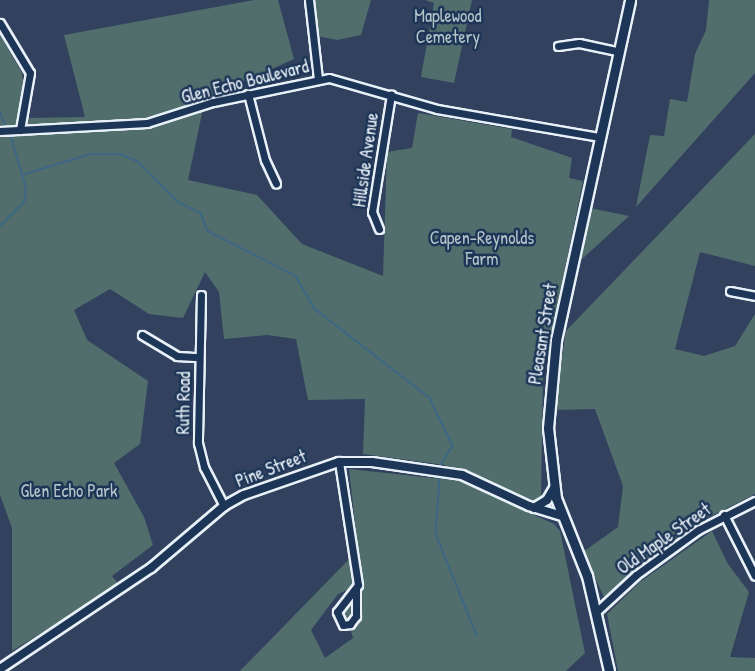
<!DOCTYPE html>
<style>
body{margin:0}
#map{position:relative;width:755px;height:671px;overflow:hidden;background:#32425e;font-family:"Patrick Hand",sans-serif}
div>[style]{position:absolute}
.green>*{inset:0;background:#516e6d}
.stream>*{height:1.5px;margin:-0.75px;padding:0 0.75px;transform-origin:0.75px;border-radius:0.75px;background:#3e6786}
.roads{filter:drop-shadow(2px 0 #e8f1f8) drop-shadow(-2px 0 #e8f1f8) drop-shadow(0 2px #e8f1f8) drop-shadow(0 -2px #e8f1f8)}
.minor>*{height:7px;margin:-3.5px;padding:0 3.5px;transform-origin:3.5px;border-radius:3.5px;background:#1d3557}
.tertiary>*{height:8px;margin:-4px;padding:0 4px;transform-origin:4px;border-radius:4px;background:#1d3557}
.secondary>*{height:9px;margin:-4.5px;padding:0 4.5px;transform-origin:4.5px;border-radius:4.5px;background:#1d3557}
span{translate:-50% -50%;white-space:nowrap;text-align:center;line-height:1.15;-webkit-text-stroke:5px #1d3557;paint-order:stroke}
.park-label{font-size:18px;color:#b3c3c7}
.street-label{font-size:18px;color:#e8f1f8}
</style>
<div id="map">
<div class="green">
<div style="clip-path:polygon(254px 0,278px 0,294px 59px,205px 99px,188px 180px,257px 195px,302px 244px,383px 276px,387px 152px,412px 148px,418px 113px,512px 129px,511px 137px,572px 158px,569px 178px,583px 181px,543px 376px,541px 497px,535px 501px,445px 465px,363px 454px,365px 399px,308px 400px,296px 339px,267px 335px,224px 339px,219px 292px,205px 272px,183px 318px,149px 314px,110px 289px,74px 310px,87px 340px,148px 381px,140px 444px,114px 463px,144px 517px,153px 545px,112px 576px,119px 585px,12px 651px,12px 528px,0 495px,0 35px,22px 73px,29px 118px,85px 117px,64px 35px)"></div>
<div style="clip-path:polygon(311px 0,371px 0,361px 35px,337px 40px,313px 35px,306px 22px)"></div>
<div style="clip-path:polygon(425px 0,472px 0,454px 83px,421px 77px,434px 3px)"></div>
<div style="clip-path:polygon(709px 0,755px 0,755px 73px,636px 207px,650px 135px,664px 136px,670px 99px,687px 102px,695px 54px,706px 30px)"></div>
<div style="clip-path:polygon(755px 134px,755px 266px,700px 252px,675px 349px,704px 356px,735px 346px,755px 314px,755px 494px,689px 527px,604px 597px,583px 552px,618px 527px,623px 486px,595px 409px,554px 410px,566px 331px)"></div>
<div style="clip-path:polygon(590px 208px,629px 216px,580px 261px)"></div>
<div style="clip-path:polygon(evenodd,349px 469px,461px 481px,554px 524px,560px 531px,585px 653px,566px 671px,240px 671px,358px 550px,349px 469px,347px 590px,350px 593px,338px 615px,348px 621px,353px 638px,325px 658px,311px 630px,338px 594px,347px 590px)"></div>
<div style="clip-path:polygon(712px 531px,728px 564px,749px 592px,730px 657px,755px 658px,755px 671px,618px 671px,607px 614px,640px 582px)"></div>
</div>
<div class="stream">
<div style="left:0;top:112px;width:15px;rotate:67deg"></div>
<div style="left:25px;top:174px;width:69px;rotate:-16.9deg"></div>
<div style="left:91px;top:154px;width:30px"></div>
<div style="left:121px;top:154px;width:20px;rotate:24deg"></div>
<div style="left:139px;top:162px;width:56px;rotate:45.7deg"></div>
<div style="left:178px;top:202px;width:25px;rotate:26deg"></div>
<div style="left:201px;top:213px;width:19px;rotate:69deg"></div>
<div style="left:208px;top:231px;width:99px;rotate:27.1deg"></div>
<div style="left:296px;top:276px;width:38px;rotate:60deg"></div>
<div style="left:315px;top:309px;width:145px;rotate:37.7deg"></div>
<div style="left:430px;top:398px;width:53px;rotate:64.4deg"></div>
<div style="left:453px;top:446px;width:22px;rotate:122deg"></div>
<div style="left:0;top:226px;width:34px;rotate:-45deg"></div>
<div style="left:24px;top:202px;width:14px;rotate:-82deg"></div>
<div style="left:26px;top:188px;width:52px;rotate:-106.7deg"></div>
<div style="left:440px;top:477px;width:57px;rotate:94deg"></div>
<div style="left:436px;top:534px;width:109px;rotate:67.9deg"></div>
</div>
<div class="roads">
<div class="minor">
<div style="left:309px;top:0;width:80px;rotate:83.5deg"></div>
<div style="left:0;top:23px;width:58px;rotate:59deg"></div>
<div style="left:30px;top:73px;width:58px;rotate:100deg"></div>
<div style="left:558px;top:46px;width:21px;rotate:-8deg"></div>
<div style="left:579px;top:43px;width:40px;rotate:12deg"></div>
<div style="left:248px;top:94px;width:68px;rotate:75.6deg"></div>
<div style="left:265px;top:160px;width:26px;rotate:65deg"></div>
<div style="left:0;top:131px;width:147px;rotate:-3.1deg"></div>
<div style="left:147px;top:123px;width:69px;rotate:-17.7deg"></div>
<div style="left:213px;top:102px;width:118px;rotate:-11.7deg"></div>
<div style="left:329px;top:78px;width:112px;rotate:16deg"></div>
<div style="left:437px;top:109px;width:164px;rotate:9.8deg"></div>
<div style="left:379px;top:229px;width:18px;rotate:-112deg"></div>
<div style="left:372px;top:212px;width:119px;rotate:-80.8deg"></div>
<div style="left:730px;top:291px;width:25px;rotate:11deg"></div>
<div style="left:201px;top:295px;width:148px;rotate:91.2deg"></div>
<div style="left:198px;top:443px;width:25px;rotate:76deg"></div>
<div style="left:204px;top:467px;width:44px;rotate:62.9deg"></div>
<div style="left:142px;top:335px;width:41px;rotate:31deg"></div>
<div style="left:177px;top:356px;width:22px;rotate:3deg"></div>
<div style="left:339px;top:462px;width:124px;rotate:81.2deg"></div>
<div style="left:358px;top:585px;width:34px;rotate:128deg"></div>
<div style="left:337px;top:612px;width:14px;rotate:65deg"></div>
<div style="left:343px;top:625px;width:7px;rotate:-8deg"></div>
<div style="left:350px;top:624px;width:10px;rotate:-53deg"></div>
<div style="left:356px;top:616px;width:27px;rotate:-90deg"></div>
<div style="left:724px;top:515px;width:68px;rotate:63.1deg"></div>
<div style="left:596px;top:612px;width:54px;rotate:-42.8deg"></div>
<div style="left:636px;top:575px;width:77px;rotate:-36deg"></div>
<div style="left:698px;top:530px;width:64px;rotate:-27deg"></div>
</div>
<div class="tertiary">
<div style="left:534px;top:508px;width:15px;rotate:-32deg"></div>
<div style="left:547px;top:500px;width:14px;rotate:-60deg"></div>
<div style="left:0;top:669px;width:182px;rotate:-33.8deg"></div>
<div style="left:151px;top:568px;width:96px;rotate:-40.3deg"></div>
<div style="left:224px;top:506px;width:23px;rotate:-29deg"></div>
<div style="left:244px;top:495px;width:101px;rotate:-19.2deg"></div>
<div style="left:339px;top:462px;width:33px"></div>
<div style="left:372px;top:462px;width:91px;rotate:8.2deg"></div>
<div style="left:462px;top:475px;width:74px;rotate:24.8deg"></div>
<div style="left:529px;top:506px;width:34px;rotate:17deg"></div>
</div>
<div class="secondary">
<div style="left:609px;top:671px;width:98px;rotate:-103deg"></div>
<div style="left:587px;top:576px;width:84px;rotate:-111.7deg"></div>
<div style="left:556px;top:498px;width:70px;rotate:-96.5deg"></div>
<div style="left:548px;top:428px;width:88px;rotate:-84.8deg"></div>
<div style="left:556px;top:340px;width:348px;rotate:-77.7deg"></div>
</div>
</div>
<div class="park-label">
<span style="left:448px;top:27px">Maplewood<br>Cemetery</span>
<span style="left:482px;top:249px">Capen-Reynolds<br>Farm</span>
<span style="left:69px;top:491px">Glen Echo Park</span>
</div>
<div class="street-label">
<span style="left:245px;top:82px;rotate:-14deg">Glen Echo Boulevard</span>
<span style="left:366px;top:160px;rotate:-82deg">Hillside Avenue</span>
<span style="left:543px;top:334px;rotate:-81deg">Pleasant Street</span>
<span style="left:184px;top:403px;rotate:-89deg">Ruth Road</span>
<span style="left:271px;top:469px;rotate:-21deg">Pine Street</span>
<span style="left:664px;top:539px;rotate:-35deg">Old Maple Street</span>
</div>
</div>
